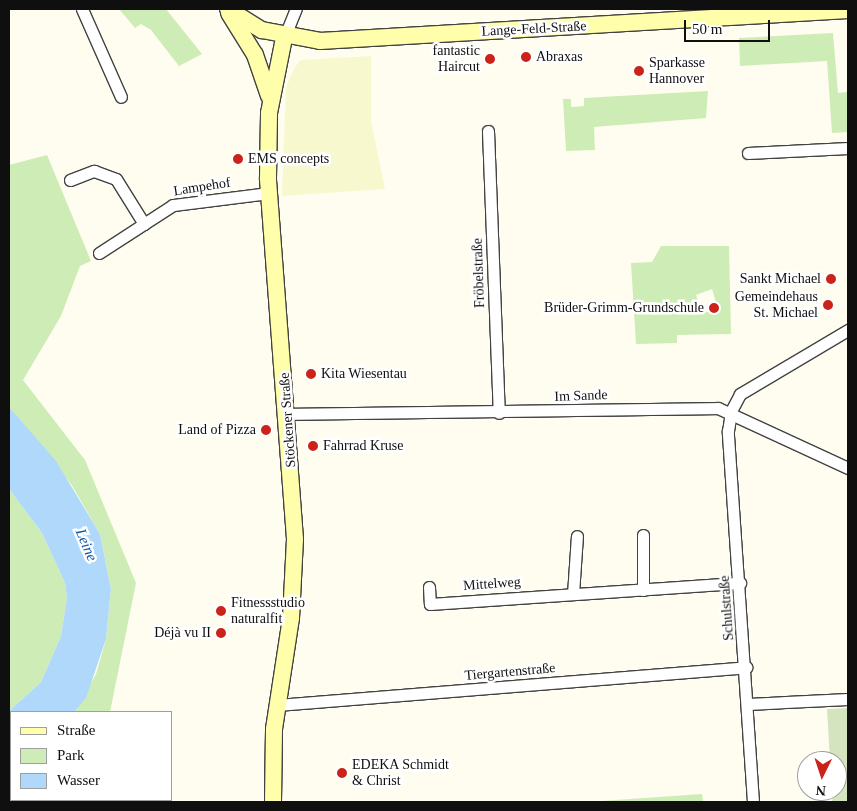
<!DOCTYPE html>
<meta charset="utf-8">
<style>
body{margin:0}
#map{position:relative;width:857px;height:811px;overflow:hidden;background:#fffdf0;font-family:"Times New Roman",serif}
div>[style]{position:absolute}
.farmland>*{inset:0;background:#f8f8ce}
.green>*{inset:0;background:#ceedb6}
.cemetery>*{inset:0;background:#d4e4bf}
.water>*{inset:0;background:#b0d8fb}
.roads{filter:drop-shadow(1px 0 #424242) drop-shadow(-1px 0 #424242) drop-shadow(0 1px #424242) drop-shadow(0 -1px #424242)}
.street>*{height:11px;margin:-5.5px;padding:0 5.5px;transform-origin:5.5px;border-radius:5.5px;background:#fff}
.secondary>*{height:16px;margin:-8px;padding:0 8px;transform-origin:8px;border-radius:8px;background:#fffeab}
.dots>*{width:14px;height:14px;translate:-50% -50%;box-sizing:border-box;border:2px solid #fff;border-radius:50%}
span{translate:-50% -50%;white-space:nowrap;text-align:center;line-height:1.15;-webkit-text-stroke:5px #fff;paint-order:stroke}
.street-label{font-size:14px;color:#0f0f0f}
.poi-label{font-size:14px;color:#0f0f0f}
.right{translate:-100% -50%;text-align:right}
.left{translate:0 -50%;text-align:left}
.water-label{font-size:15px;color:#0c57ac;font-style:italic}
.frame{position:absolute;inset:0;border:10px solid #0f0f0f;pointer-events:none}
.legend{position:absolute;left:10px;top:711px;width:162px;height:90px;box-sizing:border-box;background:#fff;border:1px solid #9f9f9f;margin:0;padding:6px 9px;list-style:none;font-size:15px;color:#0f0f0f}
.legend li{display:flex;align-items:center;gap:10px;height:25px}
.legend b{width:25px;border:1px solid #9f9f9f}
.north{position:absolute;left:797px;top:751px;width:50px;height:50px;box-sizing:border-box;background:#fff;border:1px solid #9f9f9f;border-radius:50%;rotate:184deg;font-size:14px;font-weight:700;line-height:20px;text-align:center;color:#0f0f0f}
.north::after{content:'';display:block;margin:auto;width:18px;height:22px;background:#cb221a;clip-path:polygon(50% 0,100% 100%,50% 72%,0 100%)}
.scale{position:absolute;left:684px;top:20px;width:86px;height:22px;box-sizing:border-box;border:2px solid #0f0f0f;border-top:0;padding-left:6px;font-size:15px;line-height:18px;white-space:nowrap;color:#0f0f0f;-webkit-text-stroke:4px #fff;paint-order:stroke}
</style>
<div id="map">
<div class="farmland">
<div style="clip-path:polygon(371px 56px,371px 121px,385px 189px,282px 196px,286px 87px,295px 67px,301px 60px)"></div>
</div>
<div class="green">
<div style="clip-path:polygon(119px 9px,166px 9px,202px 54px,179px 66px,151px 30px,141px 24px,135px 28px)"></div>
<div style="clip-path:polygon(833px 33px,838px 93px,848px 92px,848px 132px,832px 133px,827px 61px,740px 66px,739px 38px)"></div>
<div style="clip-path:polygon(708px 91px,706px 118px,594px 127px,595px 150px,566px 151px,563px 99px,571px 99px,571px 107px,584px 106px,584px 98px)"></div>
<div style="clip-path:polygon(47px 155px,91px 261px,80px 266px,61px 316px,23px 380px,85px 460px,136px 583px,110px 712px,74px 712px,96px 674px,106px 639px,111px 589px,100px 534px,71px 484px,9px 407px,9px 165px)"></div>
<div style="clip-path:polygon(evenodd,661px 246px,729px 246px,731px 334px,677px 335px,677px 343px,636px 344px,631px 263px,652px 262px,661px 246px,712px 289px,717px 306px,708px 312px,701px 310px,696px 295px,712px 289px)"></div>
<div style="clip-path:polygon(9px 489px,42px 533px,65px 583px,67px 597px,61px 636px,41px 682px,9px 711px)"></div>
<div style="clip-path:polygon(11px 761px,15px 800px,9px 802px,9px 762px)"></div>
<div style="clip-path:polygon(702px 794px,703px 802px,586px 802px)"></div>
</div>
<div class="cemetery">
<div style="clip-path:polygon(848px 708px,848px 802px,832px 802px,837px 761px,830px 761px,827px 709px)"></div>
</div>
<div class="water">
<div style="clip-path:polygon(9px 407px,56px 461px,100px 534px,111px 589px,106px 639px,86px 698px,74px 712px,11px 712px,9px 762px,9px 711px,41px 682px,61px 636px,67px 597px,65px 583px,42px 533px,9px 489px)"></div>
</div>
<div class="roads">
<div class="street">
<div style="left:82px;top:9px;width:96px;rotate:66.1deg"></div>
<div style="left:284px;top:38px;width:31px;rotate:-68deg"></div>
<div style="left:488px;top:131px;width:282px;rotate:87.8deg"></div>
<div style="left:748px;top:153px;width:100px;rotate:-2.9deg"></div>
<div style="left:70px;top:180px;width:26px;rotate:-21deg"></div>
<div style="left:94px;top:171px;width:23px;rotate:20deg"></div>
<div style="left:116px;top:179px;width:53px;rotate:58.1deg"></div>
<div style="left:99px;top:253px;width:88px;rotate:-33deg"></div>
<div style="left:173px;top:205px;width:97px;rotate:-7.1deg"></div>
<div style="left:286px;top:414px;width:432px;rotate:-0.8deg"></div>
<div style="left:718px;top:408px;width:143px;rotate:24.8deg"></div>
<div style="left:429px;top:587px;width:17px;rotate:87deg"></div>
<div style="left:430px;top:604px;width:311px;rotate:-3.9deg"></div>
<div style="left:643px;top:590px;width:55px;rotate:-90deg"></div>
<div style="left:573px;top:594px;width:58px;rotate:-86.1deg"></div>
<div style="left:748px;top:704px;width:100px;rotate:-2.9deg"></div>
<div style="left:277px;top:705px;width:471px;rotate:-4.6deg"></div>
<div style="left:753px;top:802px;width:372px;rotate:-93.9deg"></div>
<div style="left:728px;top:431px;width:20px;rotate:-81deg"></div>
<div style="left:731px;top:411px;width:19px;rotate:-62deg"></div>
<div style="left:740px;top:394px;width:126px;rotate:-30.7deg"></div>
</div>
<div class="secondary">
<div style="left:228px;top:9px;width:40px;rotate:32deg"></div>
<div style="left:262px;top:30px;width:59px;rotate:10.7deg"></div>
<div style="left:320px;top:41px;width:529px;rotate:-3.36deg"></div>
<div style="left:229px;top:13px;width:49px;rotate:58.2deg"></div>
<div style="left:255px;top:55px;width:43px;rotate:71.1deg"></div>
<div style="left:273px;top:802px;width:73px;rotate:-89.2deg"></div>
<div style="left:274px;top:729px;width:112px;rotate:-81.3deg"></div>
<div style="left:291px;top:618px;width:79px;rotate:-87.1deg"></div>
<div style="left:295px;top:539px;width:362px;rotate:-94.3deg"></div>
<div style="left:268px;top:178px;width:65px;rotate:-89.1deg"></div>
<div style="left:269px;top:113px;width:76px;rotate:-78.7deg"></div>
</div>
</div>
<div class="dots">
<div style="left:526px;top:57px;background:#cb221a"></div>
<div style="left:490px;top:59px;background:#cb221a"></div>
<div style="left:639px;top:71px;background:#cb221a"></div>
<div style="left:238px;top:159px;background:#cb221a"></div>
<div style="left:831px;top:279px;background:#cb221a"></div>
<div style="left:828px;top:305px;background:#cb221a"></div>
<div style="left:714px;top:308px;background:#cb221a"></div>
<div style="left:311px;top:374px;background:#cb221a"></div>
<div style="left:266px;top:430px;background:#cb221a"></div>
<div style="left:313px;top:446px;background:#cb221a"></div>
<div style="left:221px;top:611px;background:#cb221a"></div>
<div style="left:221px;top:633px;background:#cb221a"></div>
<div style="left:342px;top:773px;background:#cb221a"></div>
</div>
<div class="street-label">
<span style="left:534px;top:29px;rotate:-3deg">Lange-Feld-Straße</span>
<span style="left:202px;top:187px;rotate:-9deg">Lampehof</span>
<span style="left:479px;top:273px;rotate:-92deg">Fröbelstraße</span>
<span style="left:581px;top:396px;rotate:-2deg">Im Sande</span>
<span style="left:288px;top:420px;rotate:-94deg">Stöckener Straße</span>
<span style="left:492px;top:584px;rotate:-4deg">Mittelweg</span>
<span style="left:727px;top:608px;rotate:-94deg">Schulstraße</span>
<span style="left:510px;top:672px;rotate:-5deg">Tiergartenstraße</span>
</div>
<div class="poi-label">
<span class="right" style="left:480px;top:59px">fantastic<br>Haircut</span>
<span class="left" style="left:536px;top:57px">Abraxas</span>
<span class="left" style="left:649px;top:71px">Sparkasse<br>Hannover</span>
<span class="left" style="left:248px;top:159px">EMS concepts</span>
<span class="right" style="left:821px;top:279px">Sankt Michael</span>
<span class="right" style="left:818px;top:305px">Gemeindehaus<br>St. Michael</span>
<span class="right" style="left:704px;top:308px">Brüder-Grimm-Grundschule</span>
<span class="left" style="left:321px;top:374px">Kita Wiesentau</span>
<span class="right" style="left:256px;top:430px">Land of Pizza</span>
<span class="left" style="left:323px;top:446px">Fahrrad Kruse</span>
<span class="left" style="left:231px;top:611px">Fitnessstudio<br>naturalfit</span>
<span class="right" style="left:211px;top:633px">Déjà vu II</span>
<span class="left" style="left:352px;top:773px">EDEKA Schmidt<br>&amp; Christ</span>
</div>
<div class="water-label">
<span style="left:86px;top:545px;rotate:67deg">Leine</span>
</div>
<div class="frame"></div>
<ul class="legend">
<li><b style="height:6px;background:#fffeab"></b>Straße</li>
<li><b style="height:14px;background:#ceedb6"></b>Park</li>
<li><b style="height:14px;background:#b0d8fb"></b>Wasser</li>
</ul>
<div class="north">N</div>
<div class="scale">50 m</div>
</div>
